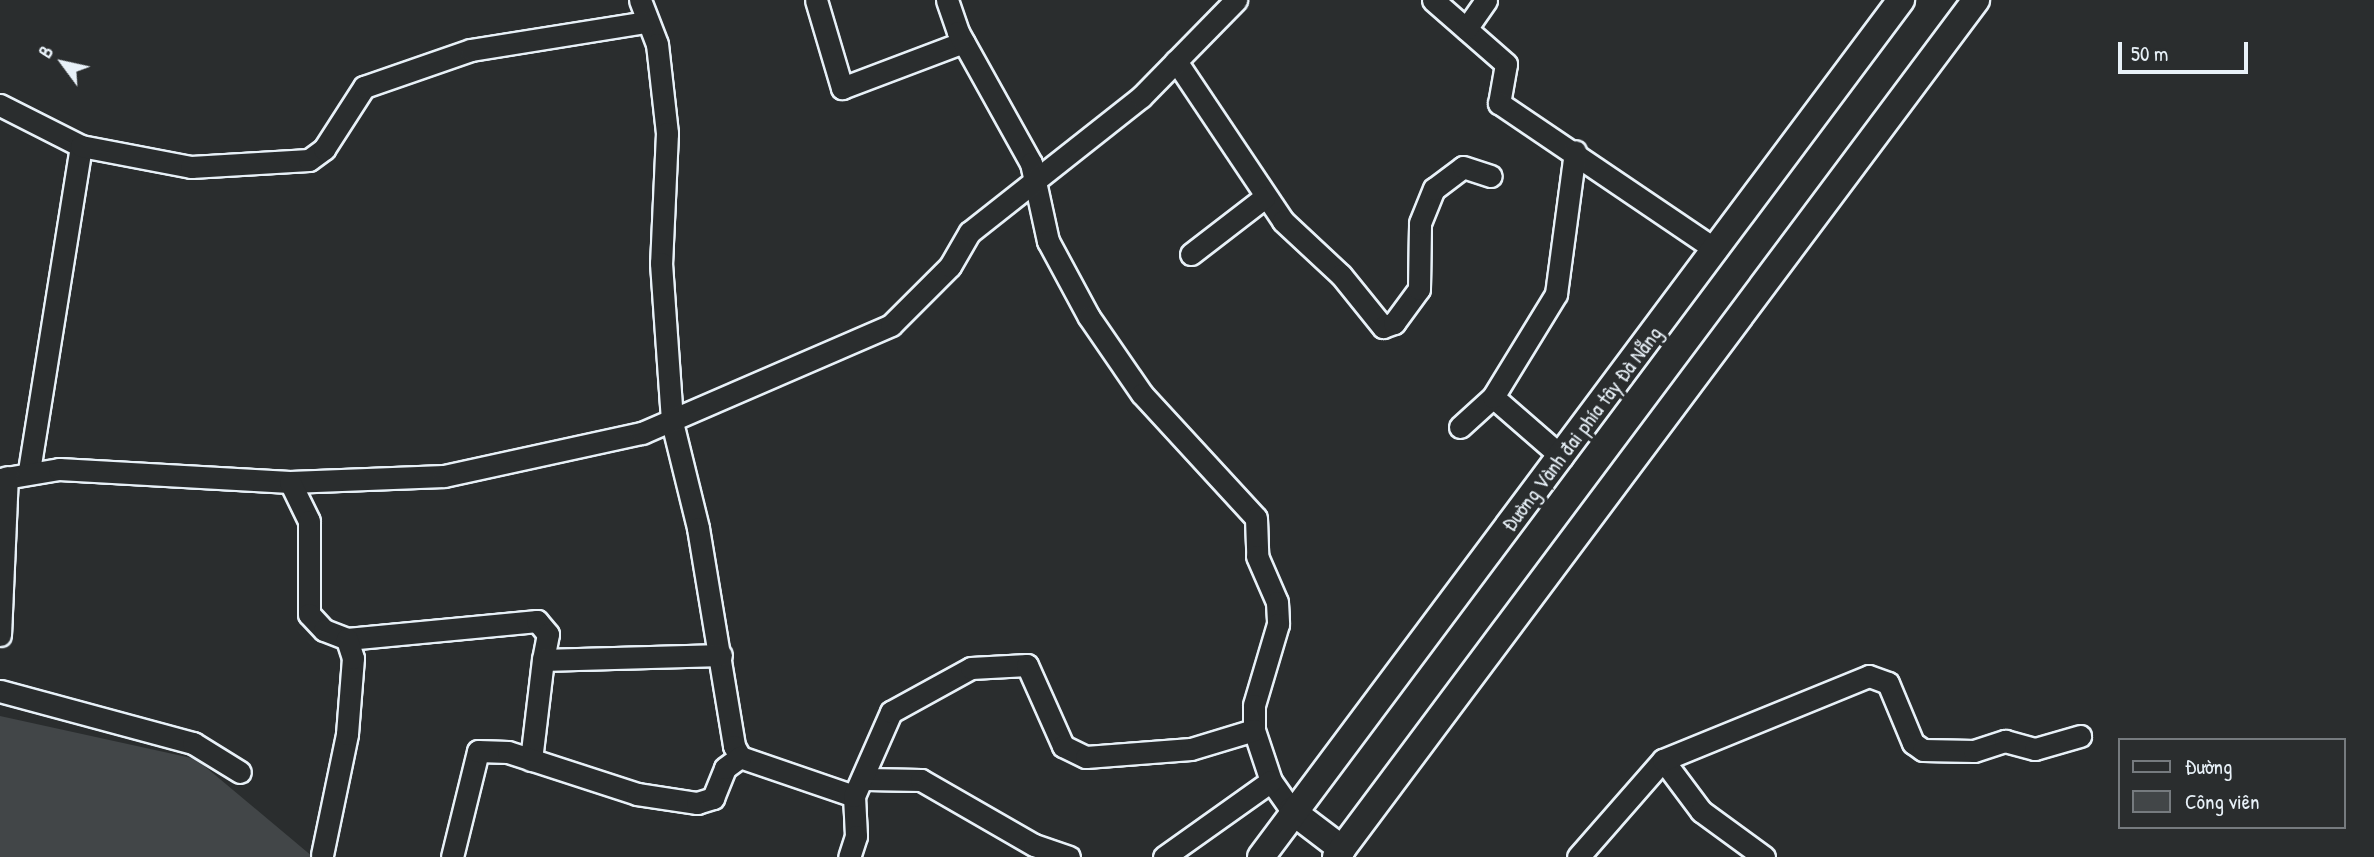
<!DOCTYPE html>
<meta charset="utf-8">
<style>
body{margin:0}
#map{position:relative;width:2374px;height:857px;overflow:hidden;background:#2a2d2e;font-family:"Patrick Hand",sans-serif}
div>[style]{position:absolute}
.green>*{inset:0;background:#424648}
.roads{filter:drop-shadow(2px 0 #e8f1f8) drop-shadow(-2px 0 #e8f1f8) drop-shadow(0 2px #e8f1f8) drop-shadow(0 -2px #e8f1f8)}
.minor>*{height:21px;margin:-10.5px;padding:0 10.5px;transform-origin:10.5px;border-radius:10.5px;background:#2a2d2e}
.major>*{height:26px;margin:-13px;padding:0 13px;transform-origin:13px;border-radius:13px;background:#2a2d2e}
span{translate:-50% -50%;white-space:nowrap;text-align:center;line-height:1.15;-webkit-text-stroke:7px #2a2d2e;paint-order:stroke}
.street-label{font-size:21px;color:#e8f1f8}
.legend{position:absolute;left:2118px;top:738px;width:228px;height:91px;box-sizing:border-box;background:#2a2d2e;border:2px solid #767b7f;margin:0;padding:9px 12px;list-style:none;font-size:21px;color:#e8f1f8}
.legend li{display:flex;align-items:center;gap:14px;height:35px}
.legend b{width:35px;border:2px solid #767b7f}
.north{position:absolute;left:28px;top:28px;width:70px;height:70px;-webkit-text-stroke:5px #2a2d2e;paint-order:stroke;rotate:303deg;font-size:19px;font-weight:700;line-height:28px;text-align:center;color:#e8f1f8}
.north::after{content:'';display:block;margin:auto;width:24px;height:32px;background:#e8f1f8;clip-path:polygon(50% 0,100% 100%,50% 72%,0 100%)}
.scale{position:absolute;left:2118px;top:42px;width:130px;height:32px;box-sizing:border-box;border:4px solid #e8f1f8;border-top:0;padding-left:9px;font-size:21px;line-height:24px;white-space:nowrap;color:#e8f1f8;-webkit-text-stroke:5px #2a2d2e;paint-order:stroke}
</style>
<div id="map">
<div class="green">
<div style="clip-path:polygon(0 716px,196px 759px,313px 857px,0 857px)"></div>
</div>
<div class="roads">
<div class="minor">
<div style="left:640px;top:0;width:47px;rotate:68.9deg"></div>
<div style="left:657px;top:44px;width:90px;rotate:83.6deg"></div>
<div style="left:667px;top:133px;width:130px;rotate:92.6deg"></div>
<div style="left:661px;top:263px;width:159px;rotate:86deg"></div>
<div style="left:672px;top:422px;width:109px;rotate:76.2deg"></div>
<div style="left:698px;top:528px;width:221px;rotate:80.6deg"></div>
<div style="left:734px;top:746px;width:13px;rotate:61deg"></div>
<div style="left:740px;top:757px;width:120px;rotate:18.9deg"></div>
<div style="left:854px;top:796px;width:40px;rotate:87.1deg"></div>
<div style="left:856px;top:836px;width:22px;rotate:108deg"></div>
<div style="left:816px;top:0;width:92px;rotate:73.5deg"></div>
<div style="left:842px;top:88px;width:130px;rotate:-20.7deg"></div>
<div style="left:947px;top:0;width:34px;rotate:71deg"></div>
<div style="left:958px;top:32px;width:150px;rotate:60.9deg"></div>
<div style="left:1031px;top:163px;width:80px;rotate:77.7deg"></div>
<div style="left:1048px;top:241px;width:86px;rotate:61.7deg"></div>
<div style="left:1089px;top:317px;width:93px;rotate:55.5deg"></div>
<div style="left:1142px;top:394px;width:168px;rotate:47.4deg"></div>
<div style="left:1256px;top:518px;width:38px;rotate:88deg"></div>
<div style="left:1257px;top:556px;width:50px;rotate:66.5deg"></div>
<div style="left:1277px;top:602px;width:22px;rotate:87deg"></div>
<div style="left:1278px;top:624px;width:84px;rotate:106.5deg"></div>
<div style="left:1254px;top:705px;width:25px;rotate:90deg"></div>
<div style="left:1254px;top:730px;width:54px;rotate:71.6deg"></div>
<div style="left:1271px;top:781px;width:37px;rotate:55deg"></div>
<div style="left:1433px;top:0;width:97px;rotate:41.2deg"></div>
<div style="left:1506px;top:64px;width:40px;rotate:100deg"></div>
<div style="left:1499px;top:103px;width:262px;rotate:34.1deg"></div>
<div style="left:1466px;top:29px;width:35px;rotate:-55deg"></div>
<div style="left:1176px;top:61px;width:192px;rotate:56.2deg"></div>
<div style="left:1283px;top:221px;width:79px;rotate:43deg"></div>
<div style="left:1341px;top:275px;width:67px;rotate:51.1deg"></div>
<div style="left:1383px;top:327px;width:12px;rotate:-20deg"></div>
<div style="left:1394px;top:323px;width:42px;rotate:-53.7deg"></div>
<div style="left:1419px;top:289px;width:66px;rotate:-89.1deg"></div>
<div style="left:1420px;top:223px;width:37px;rotate:-68deg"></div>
<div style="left:1434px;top:189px;width:36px;rotate:-37deg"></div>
<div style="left:1463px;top:167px;width:29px;rotate:18deg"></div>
<div style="left:0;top:105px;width:91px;rotate:26.8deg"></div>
<div style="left:81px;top:146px;width:330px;rotate:99.1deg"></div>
<div style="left:81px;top:146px;width:112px;rotate:10.8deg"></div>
<div style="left:191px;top:167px;width:118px;rotate:-3.4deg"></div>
<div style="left:309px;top:160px;width:19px;rotate:-36deg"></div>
<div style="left:324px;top:149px;width:74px;rotate:-57.2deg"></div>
<div style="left:364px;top:87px;width:113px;rotate:-19.1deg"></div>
<div style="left:471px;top:50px;width:176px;rotate:-9.1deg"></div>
<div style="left:1191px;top:254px;width:93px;rotate:-37.6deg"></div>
<div style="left:1460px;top:427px;width:45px;rotate:-42.3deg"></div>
<div style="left:1562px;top:457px;width:91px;rotate:-139deg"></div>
<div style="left:1493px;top:397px;width:121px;rotate:-58.5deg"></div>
<div style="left:1556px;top:294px;width:144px;rotate:-82.4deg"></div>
<div style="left:0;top:479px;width:60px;rotate:-9.6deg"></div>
<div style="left:59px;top:469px;width:231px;rotate:3.2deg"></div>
<div style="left:290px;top:482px;width:154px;rotate:-2.2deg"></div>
<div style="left:444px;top:476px;width:203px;rotate:-12.3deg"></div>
<div style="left:642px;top:433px;width:271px;rotate:-23.4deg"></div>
<div style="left:891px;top:325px;width:83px;rotate:-45deg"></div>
<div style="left:950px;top:266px;width:39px;rotate:-60deg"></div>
<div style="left:970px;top:232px;width:218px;rotate:-38.3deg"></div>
<div style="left:1141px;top:97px;width:136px;rotate:-45.6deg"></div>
<div style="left:290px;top:482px;width:43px;rotate:64deg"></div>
<div style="left:309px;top:521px;width:93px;rotate:90deg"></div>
<div style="left:309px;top:614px;width:22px;rotate:47deg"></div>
<div style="left:324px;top:630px;width:25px;rotate:21deg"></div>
<div style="left:347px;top:639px;width:191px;rotate:-5.4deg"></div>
<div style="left:537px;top:621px;width:17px;rotate:50deg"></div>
<div style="left:548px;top:634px;width:26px;rotate:101deg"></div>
<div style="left:0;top:635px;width:158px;rotate:-87.5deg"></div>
<div style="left:0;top:691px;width:200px;rotate:15.1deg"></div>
<div style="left:193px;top:743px;width:55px;rotate:31.7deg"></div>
<div style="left:531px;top:760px;width:101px;rotate:-83.2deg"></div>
<div style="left:543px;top:660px;width:178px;rotate:-1.6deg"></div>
<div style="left:1663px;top:760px;width:64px;rotate:53.3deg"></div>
<div style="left:1701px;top:811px;width:78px;rotate:36.1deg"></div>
<div style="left:866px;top:779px;width:55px;rotate:1deg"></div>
<div style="left:921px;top:780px;width:130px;rotate:29.9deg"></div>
<div style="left:1034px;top:845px;width:37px;rotate:19deg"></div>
<div style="left:854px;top:796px;width:92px;rotate:-66.2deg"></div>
<div style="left:891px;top:712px;width:91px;rotate:-28.8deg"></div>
<div style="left:971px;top:668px;width:56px;rotate:-3.1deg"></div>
<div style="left:1027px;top:665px;width:89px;rotate:66deg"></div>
<div style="left:1063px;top:746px;width:25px;rotate:26deg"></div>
<div style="left:1086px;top:757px;width:105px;rotate:-4.4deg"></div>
<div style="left:1191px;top:749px;width:66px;rotate:-16.8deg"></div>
<div style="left:322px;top:855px;width:124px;rotate:-78.3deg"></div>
<div style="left:347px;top:734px;width:76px;rotate:-85.5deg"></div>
<div style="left:353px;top:658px;width:20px;rotate:-108deg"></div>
<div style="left:452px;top:857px;width:109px;rotate:-76.2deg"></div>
<div style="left:478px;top:751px;width:30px;rotate:2deg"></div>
<div style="left:508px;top:752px;width:136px;rotate:18deg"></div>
<div style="left:637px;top:794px;width:61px;rotate:8.5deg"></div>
<div style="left:697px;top:803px;width:17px;rotate:-17deg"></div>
<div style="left:713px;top:798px;width:32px;rotate:-68deg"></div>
<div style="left:725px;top:768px;width:19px;rotate:-36deg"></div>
<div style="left:1164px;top:857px;width:131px;rotate:-35.4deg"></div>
<div style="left:1578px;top:857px;width:129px;rotate:-48.8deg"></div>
<div style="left:1663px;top:760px;width:222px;rotate:-22.2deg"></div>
<div style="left:1869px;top:676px;width:20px;rotate:20deg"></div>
<div style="left:1888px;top:683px;width:65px;rotate:67.4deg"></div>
<div style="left:1913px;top:743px;width:12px;rotate:35deg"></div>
<div style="left:1923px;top:750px;width:51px;rotate:1.1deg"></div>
<div style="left:1974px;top:751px;width:33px;rotate:-18deg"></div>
<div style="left:2005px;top:741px;width:31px;rotate:15deg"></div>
<div style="left:2035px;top:749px;width:47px;rotate:-16.1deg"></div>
</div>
<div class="major">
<div style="left:1292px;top:811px;width:63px;rotate:37.2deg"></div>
<div style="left:1261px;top:857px;width:1070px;rotate:-53.25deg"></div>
<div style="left:1336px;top:857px;width:1070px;rotate:-53.25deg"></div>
</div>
</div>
<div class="street-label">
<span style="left:1582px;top:429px;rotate:-53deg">Đường Vành đai phía tây Đà Nẵng</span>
</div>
<ul class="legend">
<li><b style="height:9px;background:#2a2d2e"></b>Đường</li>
<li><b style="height:19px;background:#424648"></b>Công viên</li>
</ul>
<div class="north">B</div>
<div class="scale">50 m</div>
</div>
